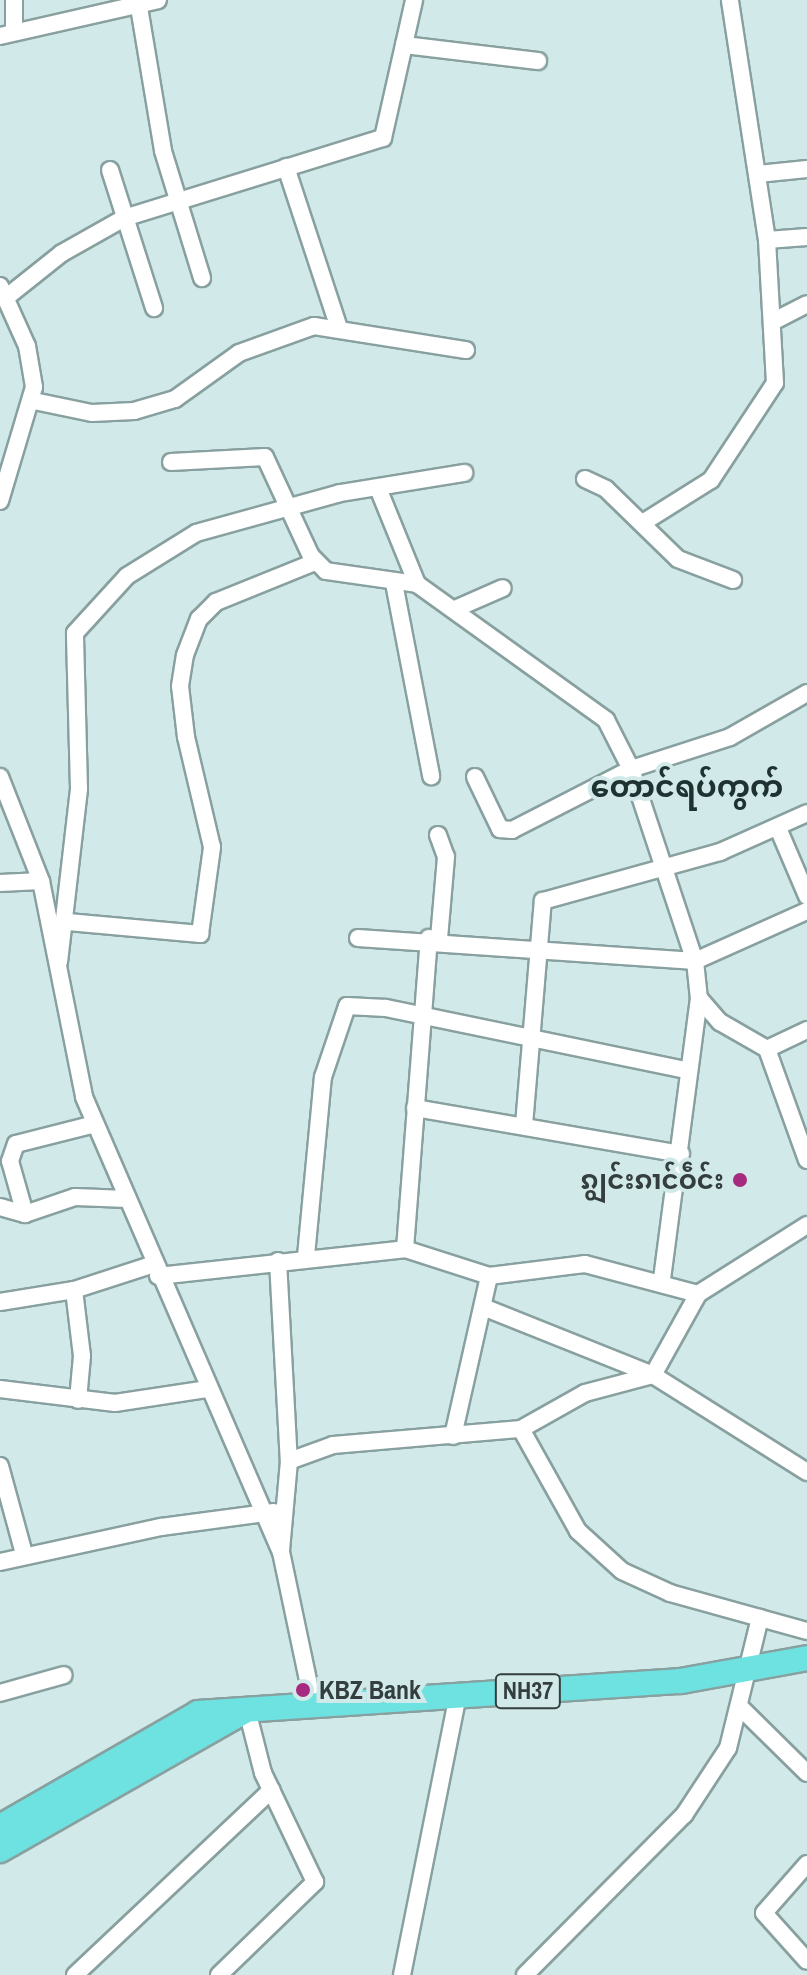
<!DOCTYPE html>
<meta charset="utf-8">
<style>
body{margin:0}
#map{position:relative;width:807px;height:1975px;overflow:hidden;background:#d1eae9;font-family:"Archivo Narrow","Noto Sans Myanmar",sans-serif}
div>[style]{position:absolute}
.roads{filter:drop-shadow(2px 0 #88a09f) drop-shadow(-2px 0 #88a09f) drop-shadow(0 2px #88a09f) drop-shadow(0 -2px #88a09f)}
.minor>*{height:16px;margin:-8px;padding:0 8px;transform-origin:8px;border-radius:8px;background:#fff}
.highway>*{height:24px;margin:-12px;padding:0 12px;transform-origin:12px;border-radius:12px;background:#6de2e1}
.dots>*{width:22px;height:22px;translate:-50% -50%;box-sizing:border-box;border:4px solid #d1eae9;border-radius:50%}
span{translate:-50% -50%;white-space:nowrap;text-align:center;line-height:1.15;-webkit-text-stroke:8px #d1eae9;paint-order:stroke}
.shield-label span{padding:2px 6px;background:#d1eae9;border:2px solid;border-radius:6px;-webkit-text-stroke-width:0}
.shield-label{font-size:24px;color:#343e3e;font-weight:700}
.poi-label{font-size:26px;color:#343e3e;font-weight:700}
.right{translate:-100% -50%;text-align:right}
.left{translate:0 -50%;text-align:left}
.quarter-label{font-size:30px;color:#1e3232;font-weight:700}
</style>
<div id="map">
<div class="roads">
<div class="minor">
<div style="left:139px;top:7px;width:146px;rotate:80.5deg"></div>
<div style="left:163px;top:151px;width:133px;rotate:72.9deg"></div>
<div style="left:14px;top:31px;width:31px;rotate:-90deg"></div>
<div style="left:0;top:36px;width:162px;rotate:-12.8deg"></div>
<div style="left:404px;top:45px;width:135px;rotate:6.8deg"></div>
<div style="left:286px;top:167px;width:166px;rotate:71.8deg"></div>
<div style="left:110px;top:170px;width:145px;rotate:72.3deg"></div>
<div style="left:758px;top:174px;width:49px;rotate:-5.8deg"></div>
<div style="left:767px;top:240px;width:40px;rotate:-4.3deg"></div>
<div style="left:0;top:286px;width:66px;rotate:65.8deg"></div>
<div style="left:27px;top:346px;width:42px;rotate:80.3deg"></div>
<div style="left:34px;top:387px;width:119px;rotate:106.6deg"></div>
<div style="left:8px;top:296px;width:69px;rotate:-38.5deg"></div>
<div style="left:62px;top:253px;width:71px;rotate:-29.4deg"></div>
<div style="left:124px;top:218px;width:271px;rotate:-17.2deg"></div>
<div style="left:383px;top:138px;width:141px;rotate:-77.3deg"></div>
<div style="left:774px;top:321px;width:37px;rotate:-27deg"></div>
<div style="left:34px;top:401px;width:59px;rotate:11.7deg"></div>
<div style="left:92px;top:413px;width:42px;rotate:-2.7deg"></div>
<div style="left:134px;top:411px;width:43px;rotate:-16.3deg"></div>
<div style="left:175px;top:399px;width:79px;rotate:-35.7deg"></div>
<div style="left:239px;top:353px;width:80px;rotate:-19.8deg"></div>
<div style="left:314px;top:326px;width:154px;rotate:9deg"></div>
<div style="left:171px;top:462px;width:94px;rotate:-3deg"></div>
<div style="left:265px;top:457px;width:109px;rotate:65.1deg"></div>
<div style="left:311px;top:556px;width:21px;rotate:45deg"></div>
<div style="left:326px;top:571px;width:92px;rotate:8.1deg"></div>
<div style="left:417px;top:584px;width:233px;rotate:35.7deg"></div>
<div style="left:606px;top:720px;width:55px;rotate:63deg"></div>
<div style="left:631px;top:769px;width:202px;rotate:71.6deg"></div>
<div style="left:695px;top:961px;width:37px;rotate:84deg"></div>
<div style="left:699px;top:998px;width:284px;rotate:97.5deg"></div>
<div style="left:585px;top:479px;width:23px;rotate:25deg"></div>
<div style="left:606px;top:489px;width:100px;rotate:44.2deg"></div>
<div style="left:678px;top:559px;width:59px;rotate:20.9deg"></div>
<div style="left:378px;top:488px;width:104px;rotate:67.9deg"></div>
<div style="left:644px;top:522px;width:79px;rotate:-32.1deg"></div>
<div style="left:711px;top:480px;width:116px;rotate:-56.6deg"></div>
<div style="left:775px;top:383px;width:143px;rotate:-93.2deg"></div>
<div style="left:767px;top:240px;width:243px;rotate:-98.8deg"></div>
<div style="left:394px;top:583px;width:197px;rotate:79.1deg"></div>
<div style="left:455px;top:609px;width:52px;rotate:-23.6deg"></div>
<div style="left:0;top:777px;width:112px;rotate:68.5deg"></div>
<div style="left:41px;top:881px;width:220px;rotate:78.7deg"></div>
<div style="left:84px;top:1097px;width:496px;rotate:66.6deg"></div>
<div style="left:281px;top:1552px;width:155px;rotate:78.1deg"></div>
<div style="left:475px;top:777px;width:58px;rotate:64.3deg"></div>
<div style="left:500px;top:829px;width:12px;rotate:5deg"></div>
<div style="left:512px;top:830px;width:134px;rotate:-27.1deg"></div>
<div style="left:631px;top:769px;width:104px;rotate:-17.9deg"></div>
<div style="left:730px;top:737px;width:89px;rotate:-29.7deg"></div>
<div style="left:778px;top:828px;width:74px;rotate:66.9deg"></div>
<div style="left:438px;top:835px;width:23px;rotate:70deg"></div>
<div style="left:446px;top:857px;width:81px;rotate:94.9deg"></div>
<div style="left:0;top:883px;width:41px;rotate:-2.8deg"></div>
<div style="left:68px;top:922px;width:133px;rotate:5.2deg"></div>
<div style="left:200px;top:934px;width:88px;rotate:-82.1deg"></div>
<div style="left:212px;top:847px;width:113px;rotate:-103.3deg"></div>
<div style="left:186px;top:737px;width:51px;rotate:-96.7deg"></div>
<div style="left:180px;top:686px;width:31px;rotate:-81deg"></div>
<div style="left:185px;top:655px;width:39px;rotate:-69deg"></div>
<div style="left:199px;top:619px;width:24px;rotate:-45deg"></div>
<div style="left:216px;top:602px;width:107px;rotate:-22deg"></div>
<div style="left:358px;top:938px;width:338px;rotate:3.9deg"></div>
<div style="left:695px;top:961px;width:123px;rotate:-24.1deg"></div>
<div style="left:59px;top:962px;width:174px;rotate:-83.4deg"></div>
<div style="left:79px;top:789px;width:156px;rotate:-91.5deg"></div>
<div style="left:75px;top:633px;width:77px;rotate:-47.6deg"></div>
<div style="left:127px;top:576px;width:81px;rotate:-31.9deg"></div>
<div style="left:196px;top:533px;width:149px;rotate:-15.5deg"></div>
<div style="left:340px;top:493px;width:126px;rotate:-9.2deg"></div>
<div style="left:699px;top:998px;width:32px;rotate:49deg"></div>
<div style="left:720px;top:1022px;width:54px;rotate:29.9deg"></div>
<div style="left:767px;top:1049px;width:118px;rotate:70.2deg"></div>
<div style="left:767px;top:1049px;width:44px;rotate:-25.4deg"></div>
<div style="left:415px;top:1108px;width:270px;rotate:9.8deg"></div>
<div style="left:524px;top:1125px;width:225px;rotate:-85.2deg"></div>
<div style="left:543px;top:901px;width:184px;rotate:-15.5deg"></div>
<div style="left:720px;top:852px;width:95px;rotate:-24.1deg"></div>
<div style="left:0;top:1207px;width:26px;rotate:16deg"></div>
<div style="left:25px;top:1214px;width:53px;rotate:-18.8deg"></div>
<div style="left:75px;top:1197px;width:53px;rotate:2.2deg"></div>
<div style="left:25px;top:1214px;width:55px;rotate:-105.8deg"></div>
<div style="left:10px;top:1161px;width:18px;rotate:-71deg"></div>
<div style="left:16px;top:1144px;width:81px;rotate:-14.2deg"></div>
<div style="left:405px;top:1249px;width:312px;rotate:-85.6deg"></div>
<div style="left:306px;top:1256px;width:180px;rotate:-84.6deg"></div>
<div style="left:323px;top:1077px;width:75px;rotate:-71.3deg"></div>
<div style="left:347px;top:1006px;width:39px;rotate:3deg"></div>
<div style="left:386px;top:1008px;width:309px;rotate:11.7deg"></div>
<div style="left:278px;top:1261px;width:200px;rotate:86.9deg"></div>
<div style="left:289px;top:1461px;width:89px;rotate:95.1deg"></div>
<div style="left:158px;top:1276px;width:248px;rotate:-6.2deg"></div>
<div style="left:405px;top:1249px;width:88px;rotate:17.8deg"></div>
<div style="left:489px;top:1276px;width:97px;rotate:-7.1deg"></div>
<div style="left:585px;top:1264px;width:117px;rotate:14.9deg"></div>
<div style="left:74px;top:1290px;width:66px;rotate:83.1deg"></div>
<div style="left:82px;top:1356px;width:44px;rotate:95.2deg"></div>
<div style="left:0;top:1302px;width:75px;rotate:-9.2deg"></div>
<div style="left:74px;top:1290px;width:84px;rotate:-18deg"></div>
<div style="left:483px;top:1307px;width:183px;rotate:21.8deg"></div>
<div style="left:653px;top:1375px;width:182px;rotate:32.2deg"></div>
<div style="left:0;top:1389px;width:116px;rotate:6.9deg"></div>
<div style="left:115px;top:1403px;width:94px;rotate:-8.6deg"></div>
<div style="left:521px;top:1429px;width:117px;rotate:60.8deg"></div>
<div style="left:578px;top:1531px;width:59px;rotate:42.3deg"></div>
<div style="left:622px;top:1571px;width:53px;rotate:24.6deg"></div>
<div style="left:670px;top:1593px;width:142px;rotate:15.5deg"></div>
<div style="left:453px;top:1436px;width:164px;rotate:-77.3deg"></div>
<div style="left:289px;top:1461px;width:47px;rotate:-20deg"></div>
<div style="left:333px;top:1445px;width:189px;rotate:-4.9deg"></div>
<div style="left:521px;top:1429px;width:73px;rotate:-29.4deg"></div>
<div style="left:585px;top:1393px;width:70px;rotate:-14.8deg"></div>
<div style="left:653px;top:1375px;width:93px;rotate:-60.9deg"></div>
<div style="left:698px;top:1294px;width:129px;rotate:-32.3deg"></div>
<div style="left:0;top:1466px;width:91px;rotate:74.7deg"></div>
<div style="left:0;top:1562px;width:165px;rotate:-12.3deg"></div>
<div style="left:161px;top:1527px;width:114px;rotate:-7.6deg"></div>
<div style="left:0;top:1693px;width:66px;rotate:-15.7deg"></div>
<div style="left:742px;top:1709px;width:91px;rotate:44.6deg"></div>
<div style="left:807px;top:1864px;width:65px;rotate:131.3deg"></div>
<div style="left:764px;top:1913px;width:64px;rotate:48.1deg"></div>
<div style="left:75px;top:1975px;width:270px;rotate:-43.3deg"></div>
<div style="left:219px;top:1975px;width:134px;rotate:-44.1deg"></div>
<div style="left:315px;top:1882px;width:121px;rotate:-115.5deg"></div>
<div style="left:263px;top:1773px;width:65px;rotate:-104.3deg"></div>
<div style="left:402px;top:1975px;width:286px;rotate:-78.7deg"></div>
<div style="left:525px;top:1975px;width:226px;rotate:-45.2deg"></div>
<div style="left:684px;top:1815px;width:80px;rotate:-56.7deg"></div>
<div style="left:728px;top:1748px;width:134px;rotate:-76.2deg"></div>
</div>
<div class="highway">
<div style="left:0;top:1827px;width:228px;rotate:-29.9deg"></div>
<div style="left:198px;top:1713px;width:484px;rotate:-3.8deg"></div>
<div style="left:681px;top:1681px;width:128px;rotate:-10.3deg"></div>
<div style="left:0;top:1850px;width:282px;rotate:-29.6deg"></div>
</div>
</div>
<div class="dots">
<div style="left:740px;top:1180px;background:#a62a7d"></div>
<div style="left:303px;top:1690px;background:#a62a7d"></div>
</div>
<div class="shield-label">
<span style="left:528px;top:1691px">NH37</span>
</div>
<div class="poi-label">
<span class="right" style="left:724px;top:1180px">ၵျွင်းၵၢင်ဝဵင်း</span>
<span class="left" style="left:319px;top:1690px">KBZ Bank</span>
</div>
<div class="quarter-label">
<span style="left:687px;top:786px">တောင်ရပ်ကွက်</span>
</div>
</div>
